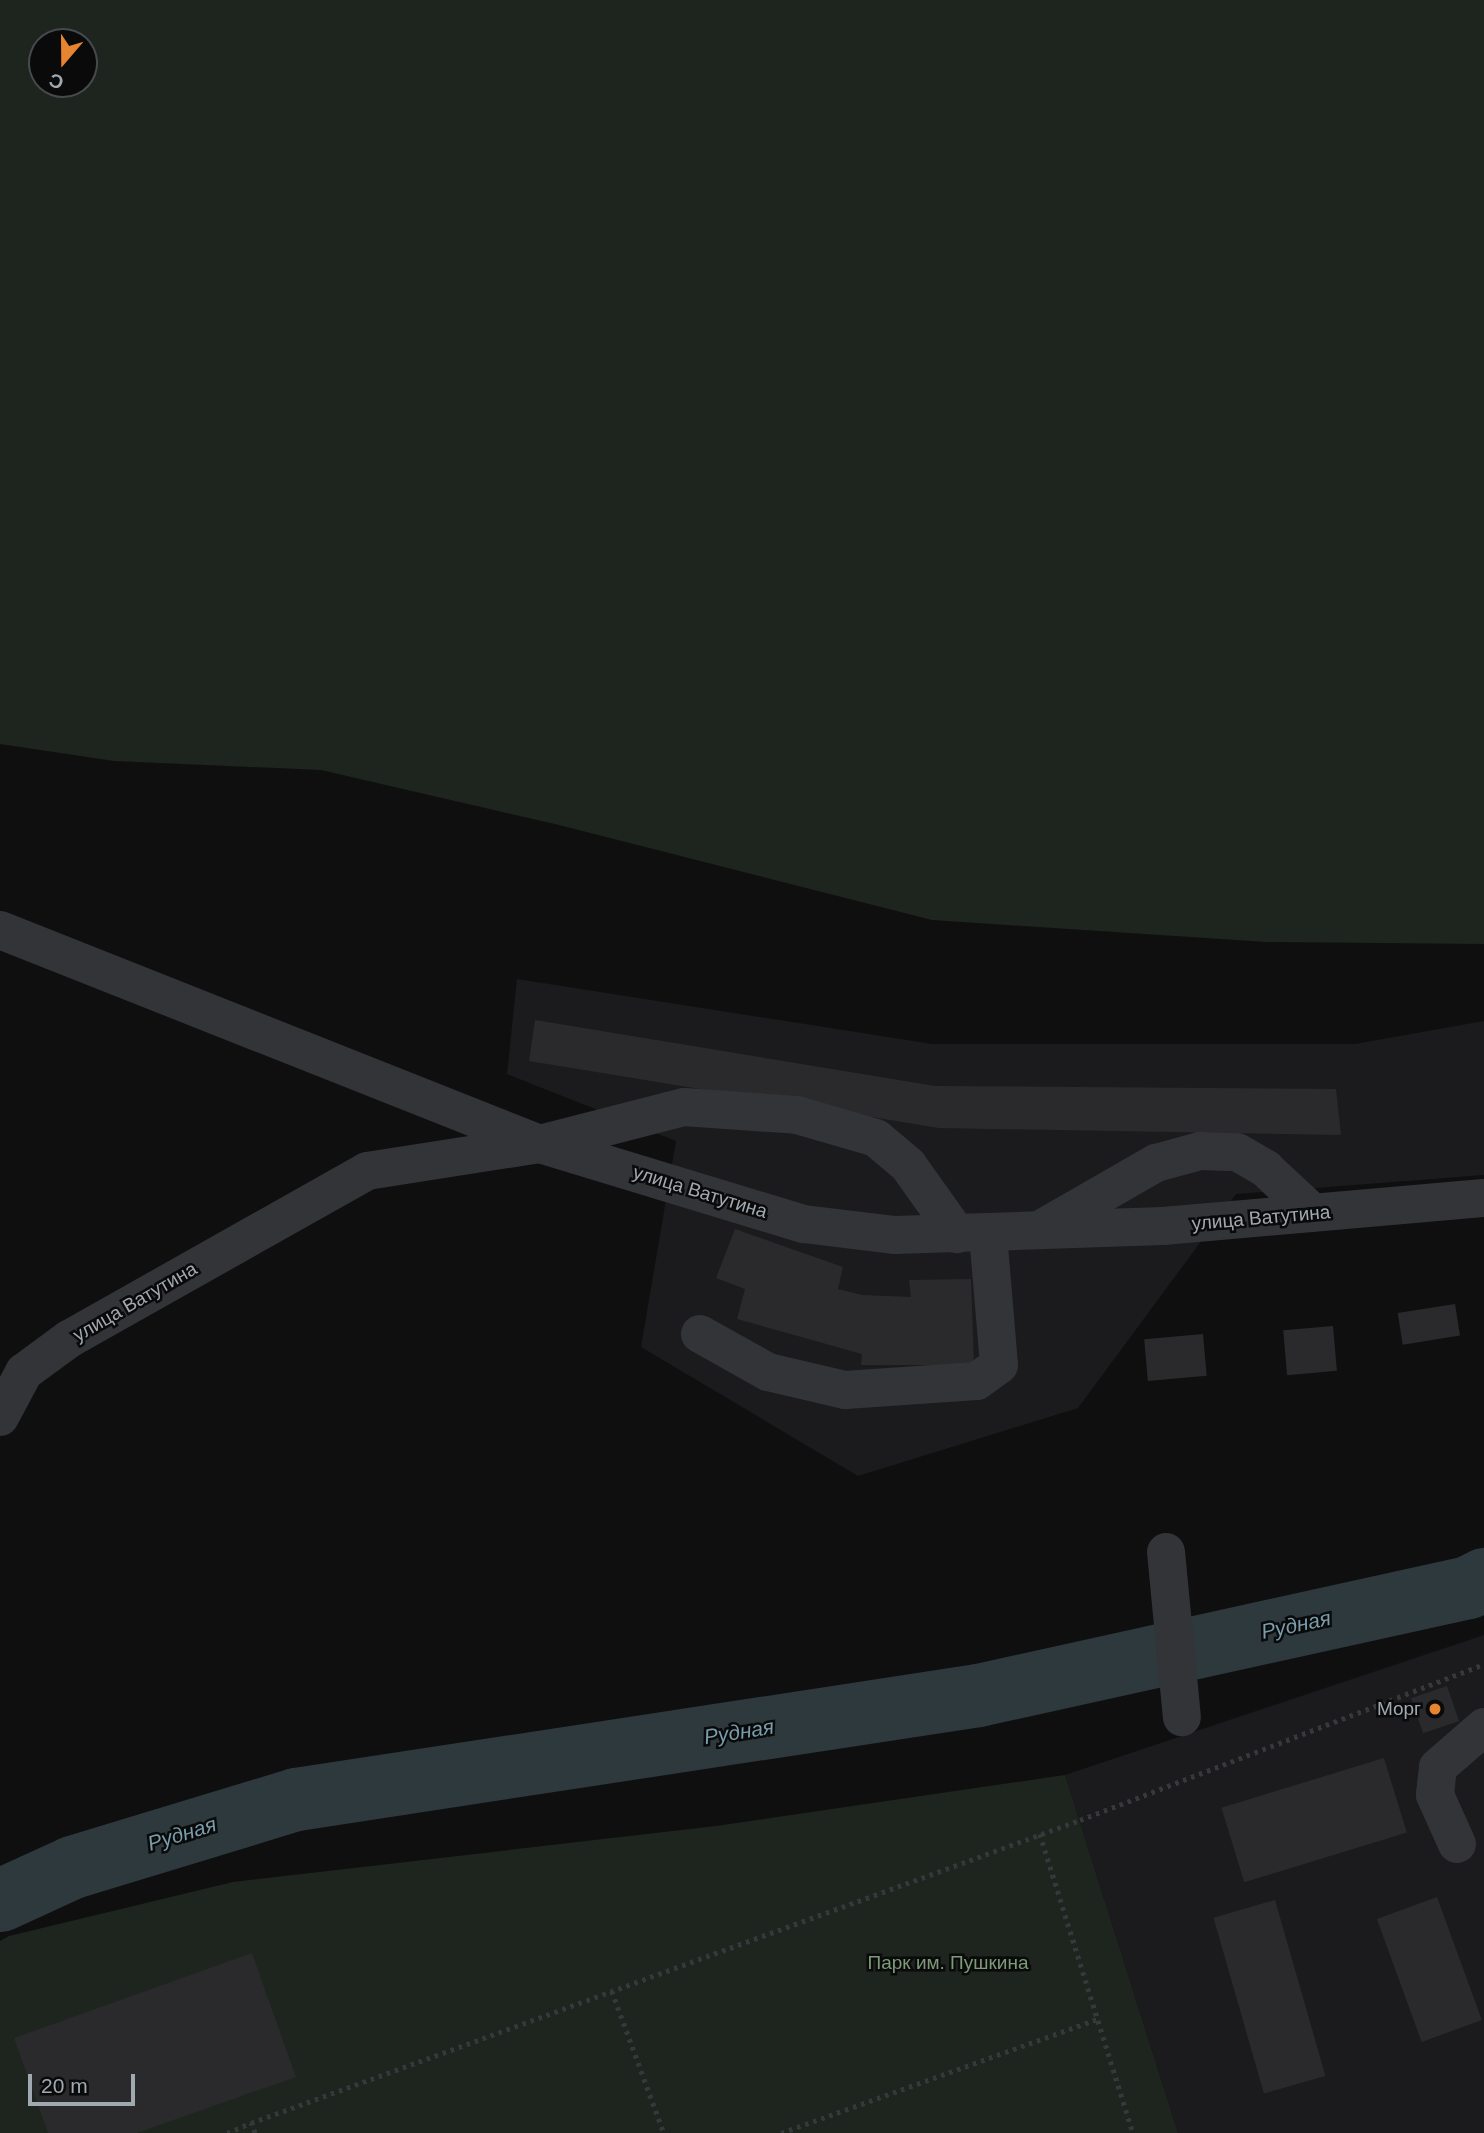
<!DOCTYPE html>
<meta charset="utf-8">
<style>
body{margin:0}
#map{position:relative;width:1484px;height:2133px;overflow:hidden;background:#0f0f10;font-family:Arial,sans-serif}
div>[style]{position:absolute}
.built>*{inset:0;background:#1b1b1d}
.green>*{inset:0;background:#1e241e}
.river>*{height:63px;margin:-31.5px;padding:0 31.5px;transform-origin:31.5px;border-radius:31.5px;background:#2d393d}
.building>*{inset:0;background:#2a2a2c;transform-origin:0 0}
.path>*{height:4.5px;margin-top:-2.25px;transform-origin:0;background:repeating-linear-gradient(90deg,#36393c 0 3.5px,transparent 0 8.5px)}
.minor>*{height:38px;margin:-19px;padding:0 19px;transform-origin:19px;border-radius:19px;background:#323437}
.dots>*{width:19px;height:19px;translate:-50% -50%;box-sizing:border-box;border:4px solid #0a0a0b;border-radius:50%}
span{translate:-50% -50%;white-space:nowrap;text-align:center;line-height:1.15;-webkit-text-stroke:5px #0a0a0b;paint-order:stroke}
.street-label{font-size:19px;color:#a1a9b0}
.poi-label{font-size:19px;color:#a1a9b0}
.right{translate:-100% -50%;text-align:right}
.park-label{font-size:19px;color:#7d9b78}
.water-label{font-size:21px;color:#789dab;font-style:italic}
.north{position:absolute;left:28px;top:28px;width:70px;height:70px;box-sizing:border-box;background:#0a0a0b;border:2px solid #464a4d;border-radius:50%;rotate:200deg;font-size:19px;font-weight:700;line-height:28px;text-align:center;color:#a1a9b0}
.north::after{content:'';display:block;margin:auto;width:24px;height:32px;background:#e78430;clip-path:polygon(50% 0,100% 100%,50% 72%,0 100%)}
.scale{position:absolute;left:28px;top:2074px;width:107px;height:32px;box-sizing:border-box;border:4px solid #a1a9b0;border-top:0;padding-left:9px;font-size:21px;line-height:24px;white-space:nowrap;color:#a1a9b0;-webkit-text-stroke:5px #0a0a0b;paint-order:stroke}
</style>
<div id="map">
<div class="built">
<div style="clip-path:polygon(517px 979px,932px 1044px,1355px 1044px,1484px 1021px,1484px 1175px,1236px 1194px,1078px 1408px,858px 1476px,641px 1347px,676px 1141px,507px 1074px)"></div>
<div style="clip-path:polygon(1484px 1635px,1484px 2133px,1178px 2133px,1065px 1775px)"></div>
</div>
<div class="green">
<div style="clip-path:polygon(evenodd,0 0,1484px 0,1484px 944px,1266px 942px,932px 920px,559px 825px,321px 770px,114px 761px,0 744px,0 0,84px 42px,84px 84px,42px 84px,42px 42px,84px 42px)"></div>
<div style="clip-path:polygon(1065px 1775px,1178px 2133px,0 2133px,0 1941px,9px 1936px,233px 1882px,716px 1826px)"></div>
</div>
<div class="river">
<div style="left:0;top:1900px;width:79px;rotate:-24.6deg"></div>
<div style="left:72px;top:1867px;width:234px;rotate:-16.9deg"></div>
<div style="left:296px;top:1799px;width:690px;rotate:-8.67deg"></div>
<div style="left:978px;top:1695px;width:502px;rotate:-12.43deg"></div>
<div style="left:1468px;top:1587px;width:18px;rotate:-27deg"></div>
</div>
<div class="building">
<div style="clip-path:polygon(535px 1020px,935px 1086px,1336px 1089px,1341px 1135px,939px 1128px,529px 1061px)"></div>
<div style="clip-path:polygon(735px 1229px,843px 1267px,838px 1289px,862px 1295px,911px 1297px,909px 1280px,971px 1279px,974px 1365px,861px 1365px,862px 1354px,737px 1319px,745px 1289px,716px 1278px)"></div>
<div style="left:1455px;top:1304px;width:32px;height:58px;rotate:81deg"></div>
<div style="left:1333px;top:1326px;width:45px;height:50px;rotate:85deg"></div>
<div style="left:1203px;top:1334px;width:42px;height:59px;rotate:85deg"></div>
<div style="left:1447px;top:1686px;width:37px;height:38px;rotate:71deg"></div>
<div style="left:1384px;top:1758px;width:78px;height:170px;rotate:73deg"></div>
<div style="left:1437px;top:1897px;width:131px;height:64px;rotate:70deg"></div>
<div style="left:1275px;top:1900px;width:183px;height:64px;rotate:74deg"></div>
<div style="clip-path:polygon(252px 1953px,296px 2077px,137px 2133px,48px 2133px,14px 2038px)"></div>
</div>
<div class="path">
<div style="left:1040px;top:1834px;width:313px;rotate:72.7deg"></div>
<div style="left:612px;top:1991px;width:151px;rotate:69.9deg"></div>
<div style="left:227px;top:2133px;width:26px;rotate:-23deg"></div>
<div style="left:255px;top:2133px;width:11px;rotate:-112deg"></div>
<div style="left:251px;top:2123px;width:883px;rotate:-20.08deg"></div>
<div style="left:1080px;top:1820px;width:433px;rotate:-21.1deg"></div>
<div style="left:781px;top:2133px;width:336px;rotate:-19.8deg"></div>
</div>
<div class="minor">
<div style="left:0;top:930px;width:581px;rotate:21.62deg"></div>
<div style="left:540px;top:1144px;width:149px;rotate:-14.4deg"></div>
<div style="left:684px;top:1107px;width:113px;rotate:4deg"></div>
<div style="left:797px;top:1115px;width:82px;rotate:16.2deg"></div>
<div style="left:876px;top:1138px;width:42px;rotate:40.2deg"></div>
<div style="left:908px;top:1165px;width:85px;rotate:54.6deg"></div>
<div style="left:1041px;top:1229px;width:133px;rotate:-29.9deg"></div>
<div style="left:1156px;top:1163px;width:46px;rotate:-15.3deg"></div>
<div style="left:1200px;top:1151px;width:37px;rotate:2deg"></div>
<div style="left:1237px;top:1152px;width:34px;rotate:30deg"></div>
<div style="left:1266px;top:1169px;width:64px;rotate:43.1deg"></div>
<div style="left:700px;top:1334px;width:78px;rotate:29.2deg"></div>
<div style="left:768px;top:1372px;width:79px;rotate:13.2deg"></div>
<div style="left:845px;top:1390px;width:132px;rotate:-3.9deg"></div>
<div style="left:977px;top:1381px;width:27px;rotate:-36deg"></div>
<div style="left:999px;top:1365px;width:131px;rotate:-94.8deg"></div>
<div style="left:0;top:1417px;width:51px;rotate:-61.9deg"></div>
<div style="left:24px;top:1372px;width:56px;rotate:-36.3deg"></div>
<div style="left:69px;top:1339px;width:342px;rotate:-29.4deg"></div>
<div style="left:367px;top:1171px;width:175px;rotate:-8.9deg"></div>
<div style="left:540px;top:1144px;width:276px;rotate:16.9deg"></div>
<div style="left:804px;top:1224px;width:92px;rotate:6.9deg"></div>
<div style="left:895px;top:1235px;width:268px;rotate:-1.9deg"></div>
<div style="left:1163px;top:1226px;width:322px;rotate:-5deg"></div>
<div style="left:1166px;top:1552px;width:166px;rotate:84.5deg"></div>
<div style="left:1457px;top:1844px;width:54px;rotate:-114.2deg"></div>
<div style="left:1435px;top:1795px;width:28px;rotate:-84deg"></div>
<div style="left:1438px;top:1767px;width:61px;rotate:-41deg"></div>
</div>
<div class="dots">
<div style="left:1435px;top:1709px;background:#e78430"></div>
</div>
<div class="street-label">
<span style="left:700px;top:1192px;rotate:17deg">улица Ватутина</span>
<span style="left:1261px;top:1218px;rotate:-5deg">улица Ватутина</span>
<span style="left:135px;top:1302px;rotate:-30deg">улица Ватутина</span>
</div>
<div class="poi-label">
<span class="right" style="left:1421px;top:1709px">Морг</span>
</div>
<div class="park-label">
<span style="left:948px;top:1963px">Парк им. Пушкина</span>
</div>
<div class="water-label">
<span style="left:1296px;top:1625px;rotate:-12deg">Рудная</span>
<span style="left:739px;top:1732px;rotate:-9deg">Рудная</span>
<span style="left:182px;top:1834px;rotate:-17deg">Рудная</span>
</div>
<div class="north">С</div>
<div class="scale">20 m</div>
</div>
